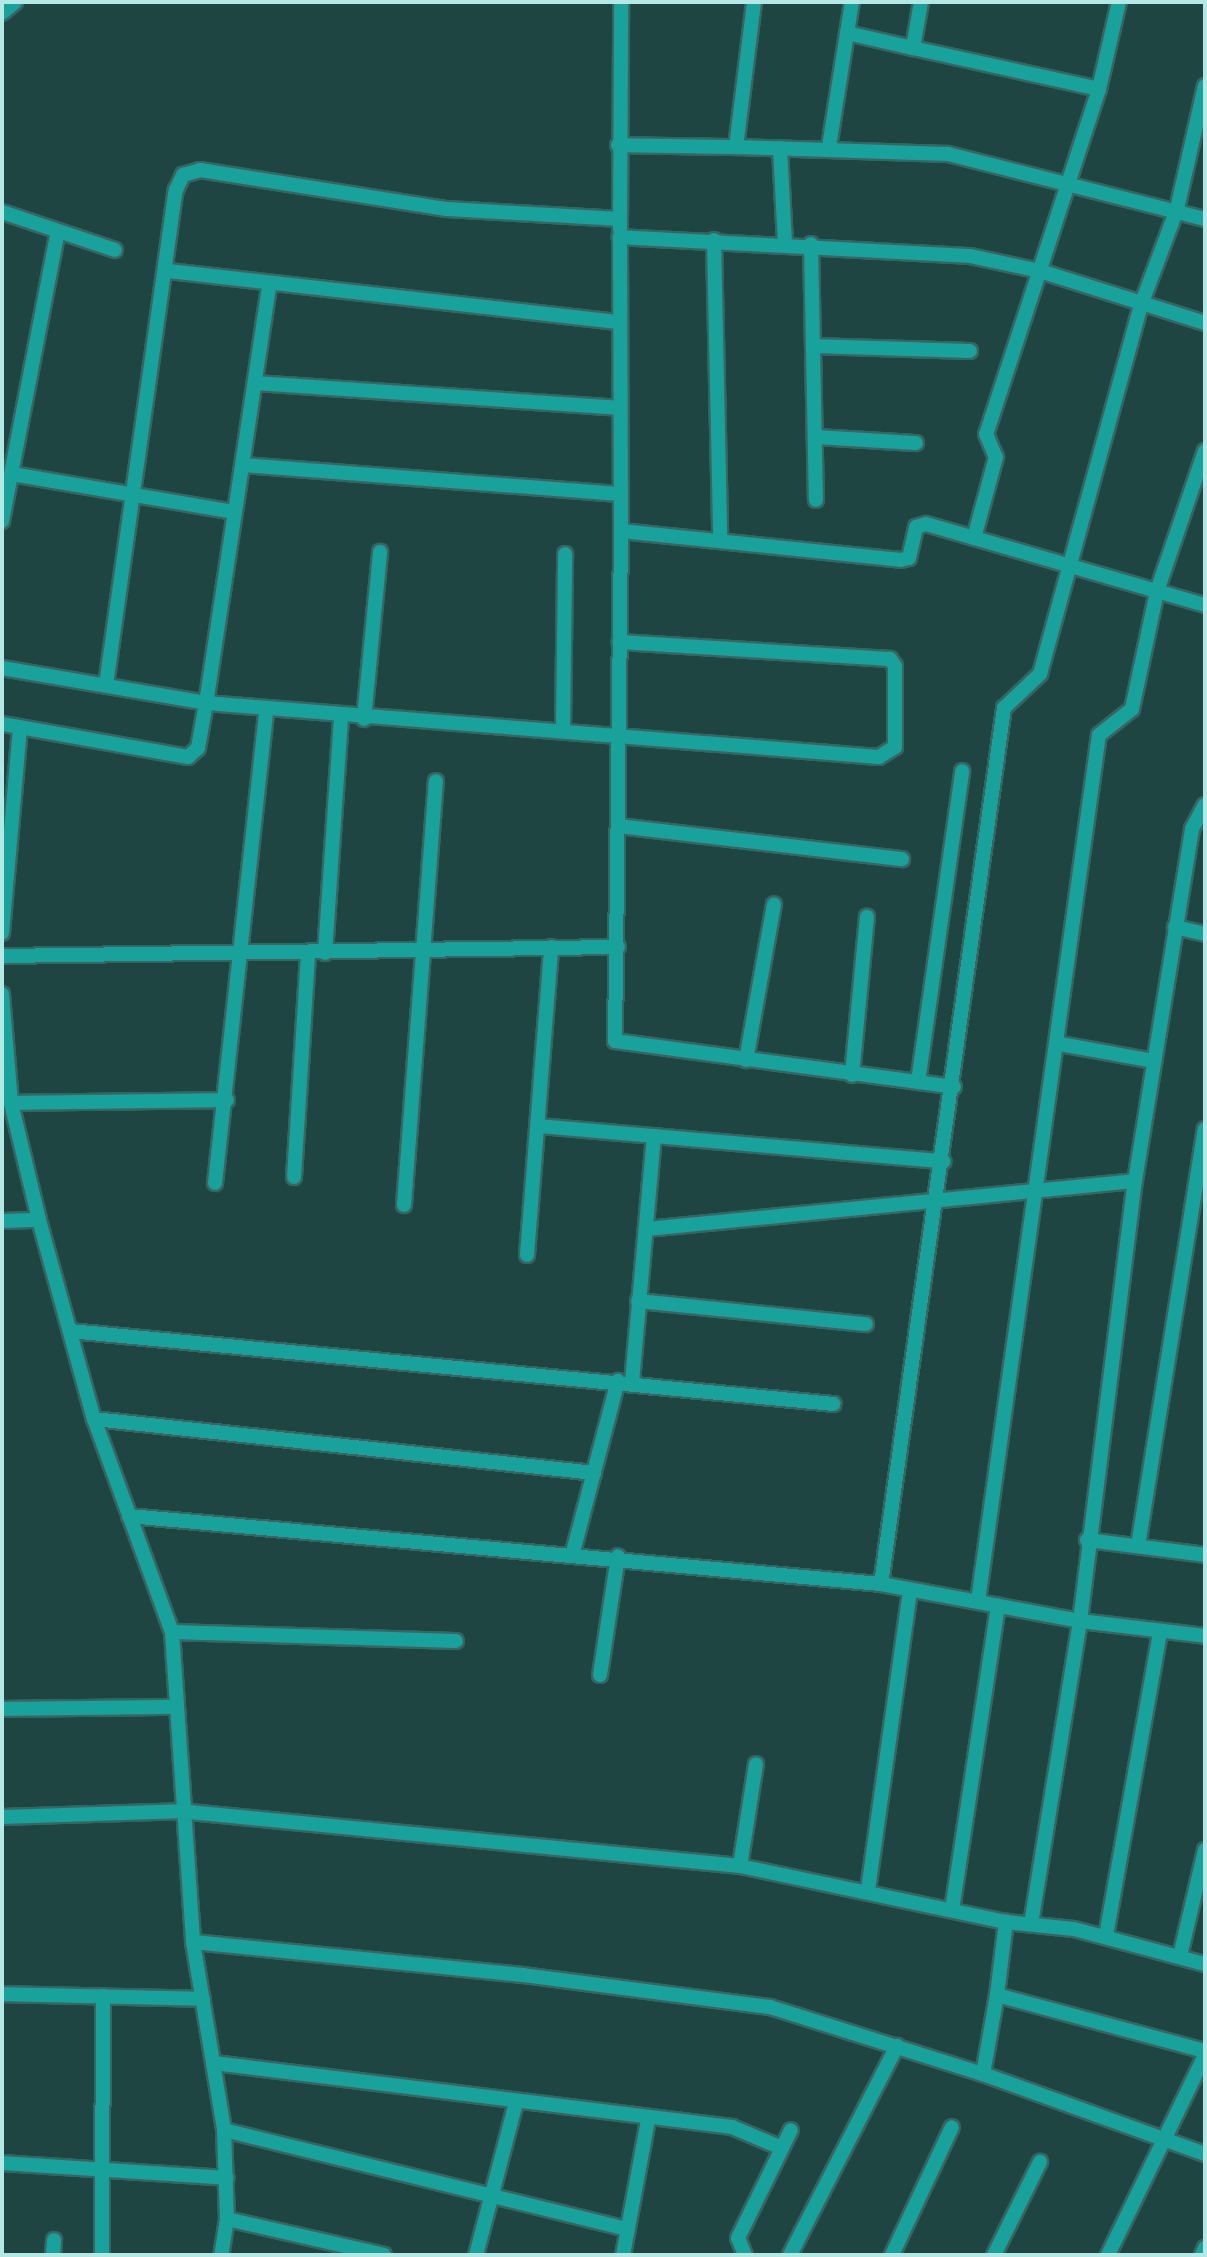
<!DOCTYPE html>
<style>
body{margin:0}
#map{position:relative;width:1207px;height:2257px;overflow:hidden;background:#1f4542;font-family:"DM Sans",sans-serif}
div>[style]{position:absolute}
.roads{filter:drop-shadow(2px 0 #386461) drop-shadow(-2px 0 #386461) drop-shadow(0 2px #386461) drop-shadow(0 -2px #386461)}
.minor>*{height:14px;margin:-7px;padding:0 7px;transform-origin:7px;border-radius:7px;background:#17a29b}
span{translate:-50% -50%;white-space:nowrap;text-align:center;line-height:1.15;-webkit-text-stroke:6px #1f4542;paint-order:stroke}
.frame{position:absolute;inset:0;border:4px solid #b4e8e4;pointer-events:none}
</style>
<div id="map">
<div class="roads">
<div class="minor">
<div style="left:921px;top:2px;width:47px;rotate:99.9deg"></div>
<div style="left:913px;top:48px;width:190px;rotate:12.4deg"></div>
<div style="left:1099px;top:89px;width:363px;rotate:108.1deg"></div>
<div style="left:986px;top:434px;width:25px;rotate:67deg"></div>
<div style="left:996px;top:457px;width:84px;rotate:105.2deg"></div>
<div style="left:2px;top:13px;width:17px;rotate:-40deg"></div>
<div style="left:847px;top:33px;width:68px;rotate:12.8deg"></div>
<div style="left:1099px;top:89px;width:89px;rotate:-77.1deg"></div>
<div style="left:618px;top:145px;width:118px;rotate:1deg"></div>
<div style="left:736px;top:147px;width:146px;rotate:-82.9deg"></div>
<div style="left:736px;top:147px;width:212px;rotate:1.9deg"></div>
<div style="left:948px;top:154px;width:265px;rotate:14.2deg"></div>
<div style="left:829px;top:147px;width:147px;rotate:-81deg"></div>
<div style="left:780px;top:148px;width:94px;rotate:87deg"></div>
<div style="left:2px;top:212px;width:119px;rotate:18.6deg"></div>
<div style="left:620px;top:229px;width:227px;rotate:-89.7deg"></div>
<div style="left:714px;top:240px;width:298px;rotate:88.8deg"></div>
<div style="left:811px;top:244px;width:256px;rotate:88.9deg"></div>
<div style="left:169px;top:271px;width:453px;rotate:6.5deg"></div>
<div style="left:269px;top:287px;width:421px;rotate:98.6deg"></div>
<div style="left:206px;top:703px;width:675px;rotate:4.59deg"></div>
<div style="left:879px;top:757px;width:19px;rotate:-32deg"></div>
<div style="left:895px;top:747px;width:81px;rotate:-90deg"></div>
<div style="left:895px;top:666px;width:9px;rotate:-126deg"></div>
<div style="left:890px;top:659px;width:271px;rotate:-176.4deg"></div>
<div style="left:1205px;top:323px;width:173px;rotate:-162.5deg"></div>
<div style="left:1040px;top:271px;width:72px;rotate:-167.9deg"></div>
<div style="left:970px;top:256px;width:351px;rotate:-176.9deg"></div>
<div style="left:620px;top:237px;width:294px;rotate:89.8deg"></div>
<div style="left:621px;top:531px;width:281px;rotate:5.9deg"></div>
<div style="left:901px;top:560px;width:8px;rotate:-14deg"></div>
<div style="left:909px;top:558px;width:32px;rotate:-77deg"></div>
<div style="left:916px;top:527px;width:10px;rotate:-17deg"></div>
<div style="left:926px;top:524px;width:291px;rotate:16.2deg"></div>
<div style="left:813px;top:346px;width:157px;rotate:1.8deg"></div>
<div style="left:255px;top:383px;width:364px;rotate:3.9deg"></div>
<div style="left:815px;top:437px;width:101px;rotate:3.4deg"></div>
<div style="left:243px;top:465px;width:377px;rotate:4.4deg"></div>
<div style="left:12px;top:474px;width:226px;rotate:9.7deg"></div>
<div style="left:2px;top:521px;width:291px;rotate:-79.1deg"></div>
<div style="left:621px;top:531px;width:510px;rotate:90.67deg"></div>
<div style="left:615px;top:1041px;width:342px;rotate:7.7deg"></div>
<div style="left:2px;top:668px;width:207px;rotate:9.7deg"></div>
<div style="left:206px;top:703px;width:46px;rotate:100.1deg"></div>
<div style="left:198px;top:748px;width:13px;rotate:138deg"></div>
<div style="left:188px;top:757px;width:189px;rotate:-169.9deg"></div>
<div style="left:106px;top:685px;width:500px;rotate:-82deg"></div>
<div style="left:176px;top:190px;width:17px;rotate:-65deg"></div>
<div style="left:183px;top:175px;width:18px;rotate:-16deg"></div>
<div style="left:200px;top:170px;width:250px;rotate:9deg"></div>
<div style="left:447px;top:209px;width:173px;rotate:3.3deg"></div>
<div style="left:364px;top:719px;width:168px;rotate:-84.5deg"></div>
<div style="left:563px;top:730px;width:176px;rotate:-89.3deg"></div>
<div style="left:619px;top:826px;width:285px;rotate:6.7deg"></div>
<div style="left:1175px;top:927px;width:31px;rotate:13deg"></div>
<div style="left:2px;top:933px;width:205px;rotate:-85deg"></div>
<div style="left:325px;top:953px;width:236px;rotate:-86.1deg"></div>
<div style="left:2px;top:956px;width:616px;rotate:-0.84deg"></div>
<div style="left:2px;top:994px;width:109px;rotate:85.3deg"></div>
<div style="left:11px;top:1103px;width:120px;rotate:76.5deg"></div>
<div style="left:39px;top:1220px;width:206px;rotate:74.6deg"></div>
<div style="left:94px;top:1419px;width:227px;rotate:69.9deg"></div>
<div style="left:172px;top:1632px;width:311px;rotate:86.1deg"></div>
<div style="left:193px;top:1942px;width:191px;rotate:80.6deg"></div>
<div style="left:224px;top:2130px;width:89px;rotate:88.1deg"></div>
<div style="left:227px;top:2219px;width:36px;rotate:99deg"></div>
<div style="left:1060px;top:1044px;width:96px;rotate:10.3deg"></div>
<div style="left:746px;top:1060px;width:158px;rotate:-79.8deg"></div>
<div style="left:852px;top:1075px;width:159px;rotate:-84.6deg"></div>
<div style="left:918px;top:1082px;width:314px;rotate:-81.9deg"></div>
<div style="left:11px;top:1103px;width:216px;rotate:-0.8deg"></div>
<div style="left:539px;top:1126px;width:406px;rotate:5deg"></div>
<div style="left:294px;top:1177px;width:223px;rotate:-86.4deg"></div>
<div style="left:215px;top:1183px;width:475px;rotate:-83.8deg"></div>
<div style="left:404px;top:1205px;width:425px;rotate:-85.7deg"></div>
<div style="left:2px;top:1221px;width:37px;rotate:-2deg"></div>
<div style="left:646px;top:1229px;width:491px;rotate:-5.6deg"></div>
<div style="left:1135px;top:1181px;width:357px;rotate:-80.8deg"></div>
<div style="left:1192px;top:829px;width:27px;rotate:-62deg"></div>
<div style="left:527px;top:1255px;width:309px;rotate:-85.5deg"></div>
<div style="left:638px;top:1301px;width:229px;rotate:5.8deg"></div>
<div style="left:70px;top:1331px;width:767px;rotate:5.46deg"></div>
<div style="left:632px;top:1382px;width:247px;rotate:-84.9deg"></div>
<div style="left:94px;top:1419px;width:503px;rotate:6.16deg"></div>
<div style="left:129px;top:1516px;width:755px;rotate:5.17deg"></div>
<div style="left:881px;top:1584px;width:202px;rotate:10.5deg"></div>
<div style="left:1080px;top:1621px;width:126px;rotate:6.8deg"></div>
<div style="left:1087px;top:1540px;width:119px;rotate:7.2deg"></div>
<div style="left:1138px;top:1546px;width:422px;rotate:-80.9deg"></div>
<div style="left:573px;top:1552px;width:177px;rotate:-75.3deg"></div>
<div style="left:881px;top:1584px;width:885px;rotate:-82.01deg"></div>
<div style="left:1004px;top:708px;width:50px;rotate:-43.4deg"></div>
<div style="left:1040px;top:674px;width:383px;rotate:-74.7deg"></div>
<div style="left:1141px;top:305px;width:103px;rotate:-69.4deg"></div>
<div style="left:1177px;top:209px;width:126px;rotate:-77.2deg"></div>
<div style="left:978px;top:1601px;width:874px;rotate:-82.05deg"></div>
<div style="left:1099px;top:735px;width:42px;rotate:-38.2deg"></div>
<div style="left:1132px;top:709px;width:121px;rotate:-78deg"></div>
<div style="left:1157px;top:591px;width:148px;rotate:-71.1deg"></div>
<div style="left:172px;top:1632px;width:284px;rotate:1.8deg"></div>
<div style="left:600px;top:1675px;width:120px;rotate:-81.4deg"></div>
<div style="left:2px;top:1709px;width:174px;rotate:-0.7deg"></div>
<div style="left:2px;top:1817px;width:177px;rotate:-1.9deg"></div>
<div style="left:179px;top:1811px;width:564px;rotate:5.6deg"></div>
<div style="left:740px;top:1866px;width:272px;rotate:11.9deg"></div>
<div style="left:1006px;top:1922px;width:68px;rotate:5.9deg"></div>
<div style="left:1074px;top:1929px;width:136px;rotate:15deg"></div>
<div style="left:740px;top:1866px;width:103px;rotate:-81.1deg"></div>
<div style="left:868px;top:1890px;width:301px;rotate:-82deg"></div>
<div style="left:952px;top:1910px;width:308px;rotate:-81.4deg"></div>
<div style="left:1031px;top:1924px;width:307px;rotate:-80.8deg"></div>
<div style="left:1080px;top:1621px;width:443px;rotate:-82.9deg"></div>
<div style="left:1106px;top:1936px;width:309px;rotate:-79.9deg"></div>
<div style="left:193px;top:1942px;width:332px;rotate:5.7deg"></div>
<div style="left:523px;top:1975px;width:249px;rotate:7.4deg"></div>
<div style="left:770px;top:2007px;width:223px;rotate:17.5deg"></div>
<div style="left:983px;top:2074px;width:236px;rotate:19.8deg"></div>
<div style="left:1180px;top:1956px;width:109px;rotate:-76.7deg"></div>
<div style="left:2px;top:1994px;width:201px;rotate:1.4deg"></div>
<div style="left:997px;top:1995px;width:74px;rotate:-83deg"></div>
<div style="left:214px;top:2063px;width:522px;rotate:7.04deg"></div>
<div style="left:732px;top:2127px;width:54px;rotate:22.8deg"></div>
<div style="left:983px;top:2074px;width:80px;rotate:-80deg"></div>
<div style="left:997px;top:1995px;width:215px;rotate:15.1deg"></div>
<div style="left:224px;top:2130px;width:416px;rotate:13.8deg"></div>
<div style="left:2px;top:2163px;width:225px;rotate:3.8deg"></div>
<div style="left:227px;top:2219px;width:161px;rotate:12.9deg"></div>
<div style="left:53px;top:2255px;width:15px;rotate:-86deg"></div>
<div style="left:102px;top:2255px;width:259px;rotate:-89.8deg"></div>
<div style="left:476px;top:2255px;width:157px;rotate:-75.3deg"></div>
<div style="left:623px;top:2255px;width:137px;rotate:-79.5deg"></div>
<div style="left:745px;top:2255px;width:18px;rotate:-112deg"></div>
<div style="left:738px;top:2238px;width:120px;rotate:-63.9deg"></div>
<div style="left:790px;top:2255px;width:235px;rotate:-62.9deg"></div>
<div style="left:892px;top:2255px;width:141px;rotate:-64.9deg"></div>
<div style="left:994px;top:2255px;width:104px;rotate:-63.7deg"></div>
<div style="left:1108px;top:2255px;width:222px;rotate:-64.1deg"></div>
<div style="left:1202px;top:2255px;width:8px;rotate:-67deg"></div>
</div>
</div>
<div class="frame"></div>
</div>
